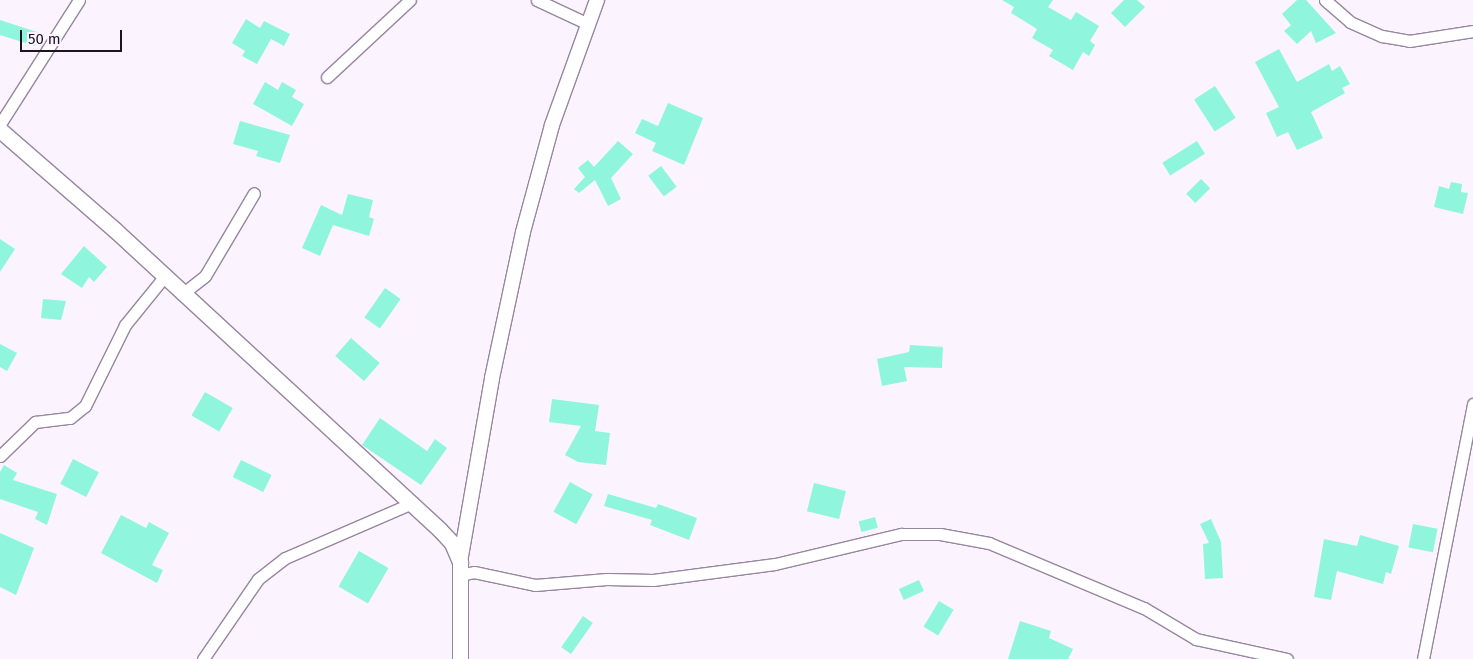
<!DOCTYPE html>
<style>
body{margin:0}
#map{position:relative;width:1473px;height:659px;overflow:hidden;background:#fbf3fe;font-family:"Fira Sans",sans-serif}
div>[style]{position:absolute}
.building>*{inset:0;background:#8ff6dd;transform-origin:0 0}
.roads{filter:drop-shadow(1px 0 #97869f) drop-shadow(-1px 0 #97869f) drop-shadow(0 1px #97869f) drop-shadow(0 -1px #97869f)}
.minor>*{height:11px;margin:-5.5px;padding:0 5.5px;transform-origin:5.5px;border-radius:5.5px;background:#fff}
.tertiary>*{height:14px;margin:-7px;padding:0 7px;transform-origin:7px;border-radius:7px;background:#fff}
.secondary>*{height:15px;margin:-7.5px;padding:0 7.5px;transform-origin:7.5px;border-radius:7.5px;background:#fff}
span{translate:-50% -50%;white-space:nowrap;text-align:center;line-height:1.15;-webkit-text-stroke:4.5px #fbf3fe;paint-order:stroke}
.scale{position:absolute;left:20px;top:30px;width:102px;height:22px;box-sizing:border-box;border:2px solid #1c151f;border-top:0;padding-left:6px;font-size:15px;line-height:18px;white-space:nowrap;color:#1c151f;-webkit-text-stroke:4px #fbf3fe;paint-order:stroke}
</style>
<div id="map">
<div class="building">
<div style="clip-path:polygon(1002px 0,1053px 0,1048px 7px,1071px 20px,1076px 12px,1099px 26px,1090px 41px,1095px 45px,1089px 56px,1083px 52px,1073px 70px,1049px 56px,1053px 50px,1032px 38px,1037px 29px,1011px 13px,1014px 7px)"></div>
<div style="clip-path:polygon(1124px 0,1137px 0,1145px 7px,1125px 27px,1111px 13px)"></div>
<div style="clip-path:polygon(1297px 0,1306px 0,1336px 33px,1316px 43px,1311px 31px,1297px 44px,1284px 31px,1291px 25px,1282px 14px)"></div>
<div style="clip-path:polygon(246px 19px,260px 28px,264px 21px,290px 34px,284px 46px,271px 39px,257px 64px,242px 56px,245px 51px,232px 43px)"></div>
<div style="clip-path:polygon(0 20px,40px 33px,35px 46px,0 35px)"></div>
<div style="clip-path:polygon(1279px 49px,1297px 82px,1329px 64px,1332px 71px,1340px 66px,1350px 84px,1342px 88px,1345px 93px,1311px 112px,1323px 138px,1297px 150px,1288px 132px,1277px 137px,1266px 113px,1279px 107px,1255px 62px)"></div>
<div style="clip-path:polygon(265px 82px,278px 90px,282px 82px,296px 90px,292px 97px,304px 104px,292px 126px,253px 104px)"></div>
<div style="left:1215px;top:86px;width:38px;height:25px;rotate:57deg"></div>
<div style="clip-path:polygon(668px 103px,703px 118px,684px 165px,652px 151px,656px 143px,635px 133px,642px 119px,658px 126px)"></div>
<div style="clip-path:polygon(240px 121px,290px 135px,280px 163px,256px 156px,258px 151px,233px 144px)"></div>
<div style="clip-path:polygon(618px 141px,633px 154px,611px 178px,621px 199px,608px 206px,595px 180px,579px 193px,574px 189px,585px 177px,578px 168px,588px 160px,594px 167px)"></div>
<div style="left:1197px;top:141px;width:15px;height:41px;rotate:58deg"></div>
<div style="left:661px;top:166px;width:26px;height:16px;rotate:53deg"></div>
<div style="left:1201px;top:179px;width:13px;height:21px;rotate:45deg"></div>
<div style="clip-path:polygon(1451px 182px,1462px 184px,1461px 192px,1468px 193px,1463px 214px,1434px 207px,1439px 186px,1449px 189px)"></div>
<div style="clip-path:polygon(348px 194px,373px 200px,369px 217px,374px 219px,369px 236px,333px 225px,320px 256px,302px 248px,321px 205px,342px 215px)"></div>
<div style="clip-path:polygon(0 239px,15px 249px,0 272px)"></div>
<div style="clip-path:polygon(84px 246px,107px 267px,94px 282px,89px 277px,82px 288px,61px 274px)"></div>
<div style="left:385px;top:288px;width:19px;height:36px;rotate:35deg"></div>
<div style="clip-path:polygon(43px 299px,66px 301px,61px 320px,41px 318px)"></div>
<div style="left:351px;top:338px;width:38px;height:24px;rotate:41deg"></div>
<div style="clip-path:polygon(0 344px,17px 353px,7px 371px,0 367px)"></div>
<div style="clip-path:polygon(910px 345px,943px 347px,942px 368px,904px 367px,907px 381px,882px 386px,877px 359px,909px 352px)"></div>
<div style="left:205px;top:392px;width:32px;height:27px;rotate:30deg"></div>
<div style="clip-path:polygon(552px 399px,599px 405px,595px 431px,610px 433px,606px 465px,578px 462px,565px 455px,581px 426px,549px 422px)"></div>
<div style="clip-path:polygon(380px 418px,427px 451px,435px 439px,447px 448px,421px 485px,362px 445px)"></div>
<div style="left:73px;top:459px;width:29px;height:28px;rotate:27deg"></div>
<div style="left:241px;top:460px;width:34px;height:19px;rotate:26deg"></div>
<div style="clip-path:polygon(4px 465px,17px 473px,13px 480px,57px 494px,47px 525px,35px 519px,38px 512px,0 499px,0 472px)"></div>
<div style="left:570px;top:482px;width:26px;height:34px;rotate:29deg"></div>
<div style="left:814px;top:483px;width:33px;height:29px;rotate:14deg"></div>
<div style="clip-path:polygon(608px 494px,656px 508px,658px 504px,697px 518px,689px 540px,650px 525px,652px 520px,604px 506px)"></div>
<div style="clip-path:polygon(121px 515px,146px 528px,149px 522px,169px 533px,152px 565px,163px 570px,157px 583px,101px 553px)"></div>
<div style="left:875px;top:517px;width:11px;height:17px;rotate:75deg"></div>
<div style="clip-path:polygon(1211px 519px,1221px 542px,1223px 578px,1205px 579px,1203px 544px,1209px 543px,1200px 524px)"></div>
<div style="left:1413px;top:524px;width:25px;height:24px;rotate:11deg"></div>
<div style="clip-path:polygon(0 533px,34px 548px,16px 595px,0 587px)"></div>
<div style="clip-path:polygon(1360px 535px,1399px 546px,1391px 574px,1386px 572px,1383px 584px,1337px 571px,1331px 600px,1314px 597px,1324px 539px,1357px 546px)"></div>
<div style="left:359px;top:551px;width:34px;height:41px;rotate:30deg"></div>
<div style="left:919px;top:580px;width:12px;height:22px;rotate:66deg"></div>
<div style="left:939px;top:601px;width:17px;height:30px;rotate:31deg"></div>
<div style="left:583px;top:616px;width:12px;height:38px;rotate:35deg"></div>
<div style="clip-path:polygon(1020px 621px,1051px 631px,1049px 638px,1073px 649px,1068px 659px,1008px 659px)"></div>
</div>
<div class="roads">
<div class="minor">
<div style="left:537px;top:0;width:54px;rotate:25.1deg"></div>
<div style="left:1325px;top:0;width:33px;rotate:41deg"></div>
<div style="left:1350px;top:22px;width:35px;rotate:24deg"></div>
<div style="left:1382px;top:36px;width:27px;rotate:10deg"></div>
<div style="left:1409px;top:41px;width:65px;rotate:-8.9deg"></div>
<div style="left:327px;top:77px;width:113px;rotate:-42.9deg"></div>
<div style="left:0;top:124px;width:147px;rotate:-57.5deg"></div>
<div style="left:182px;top:294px;width:29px;rotate:-38deg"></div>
<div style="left:205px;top:276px;width:96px;rotate:-59.4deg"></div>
<div style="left:0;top:456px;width:49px;rotate:-44.2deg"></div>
<div style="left:35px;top:422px;width:35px;rotate:-7deg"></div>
<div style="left:70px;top:418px;width:19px;rotate:-39deg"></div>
<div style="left:85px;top:406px;width:90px;rotate:-63.7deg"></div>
<div style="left:125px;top:325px;width:62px;rotate:-50.9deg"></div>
<div style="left:458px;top:583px;width:11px;rotate:-56deg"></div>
<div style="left:464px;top:574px;width:10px;rotate:-11deg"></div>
<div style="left:474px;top:572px;width:62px;rotate:12deg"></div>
<div style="left:535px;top:585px;width:72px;rotate:-4.8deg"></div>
<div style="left:607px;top:579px;width:46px;rotate:1.2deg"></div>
<div style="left:653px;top:580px;width:123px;rotate:-7.5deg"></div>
<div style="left:775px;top:564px;width:130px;rotate:-13.4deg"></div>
<div style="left:901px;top:534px;width:39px"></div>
<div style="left:940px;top:534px;width:50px;rotate:10.4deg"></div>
<div style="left:989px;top:543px;width:168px;rotate:22.8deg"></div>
<div style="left:1144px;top:608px;width:61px;rotate:30.8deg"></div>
<div style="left:1196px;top:639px;width:93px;rotate:12.4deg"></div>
<div style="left:203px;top:659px;width:97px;rotate:-55.5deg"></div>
<div style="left:258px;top:579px;width:34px;rotate:-38deg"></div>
<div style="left:285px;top:558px;width:138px;rotate:-23.4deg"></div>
<div style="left:1423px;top:659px;width:260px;rotate:-78.9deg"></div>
</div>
<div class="tertiary">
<div style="left:460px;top:562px;width:187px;rotate:-80.1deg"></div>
<div style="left:492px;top:378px;width:149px;rotate:-78deg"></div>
<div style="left:523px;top:232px;width:111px;rotate:-74.8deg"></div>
<div style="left:552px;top:125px;width:133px;rotate:-70.2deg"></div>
</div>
<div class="secondary">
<div style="left:0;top:130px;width:152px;rotate:41deg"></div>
<div style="left:115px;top:230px;width:442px;rotate:42.7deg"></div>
<div style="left:440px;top:530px;width:18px;rotate:47deg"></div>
<div style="left:452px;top:543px;width:21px;rotate:67deg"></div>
<div style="left:460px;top:562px;width:97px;rotate:90deg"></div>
</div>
</div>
<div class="scale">50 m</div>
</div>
